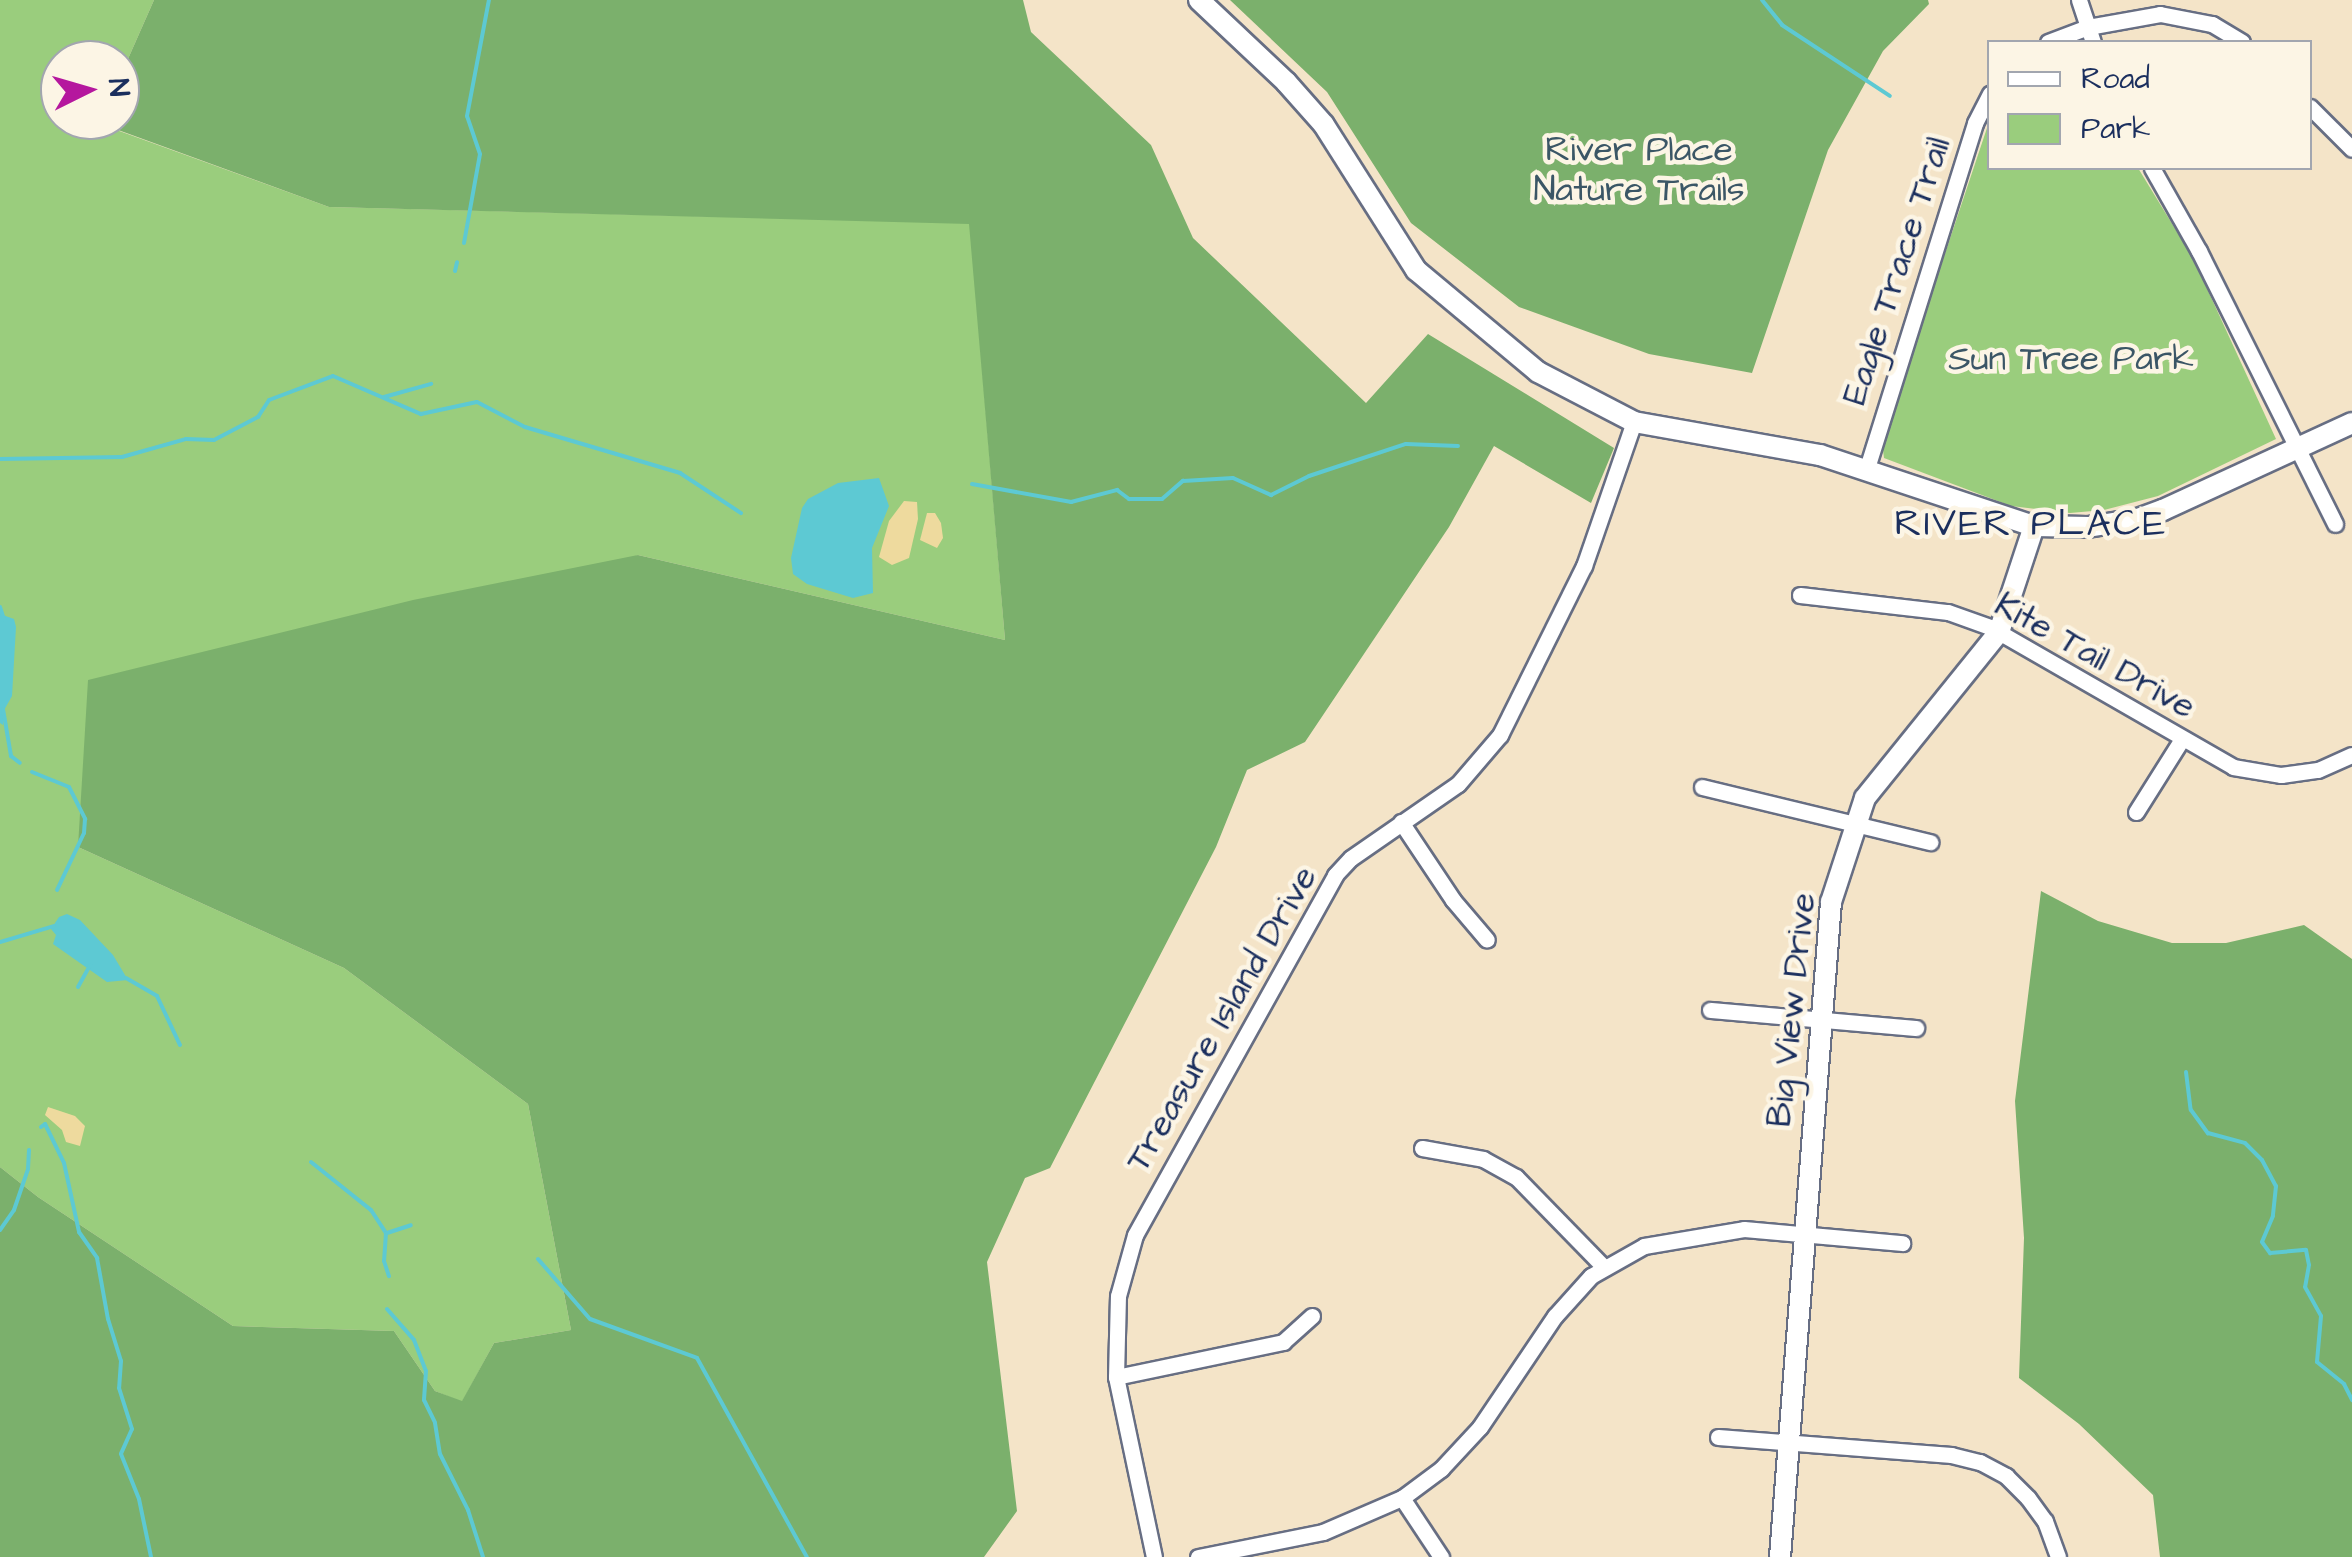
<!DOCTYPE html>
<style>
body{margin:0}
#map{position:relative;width:2352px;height:1557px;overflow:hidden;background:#f4e4c8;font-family:"Architects Daughter",sans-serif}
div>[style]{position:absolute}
.green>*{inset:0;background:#9acd7d}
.forest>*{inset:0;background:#7bb06c}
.sand>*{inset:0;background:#eeda9e}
.water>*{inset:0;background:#5dc9d3}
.stream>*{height:4px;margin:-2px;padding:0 2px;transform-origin:2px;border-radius:2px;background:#5dc9d3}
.roads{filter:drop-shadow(2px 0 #676e83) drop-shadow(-2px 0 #676e83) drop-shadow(0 2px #676e83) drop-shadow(0 -2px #676e83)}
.minor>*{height:15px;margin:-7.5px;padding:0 7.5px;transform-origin:7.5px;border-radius:7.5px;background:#fff}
.tertiary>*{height:20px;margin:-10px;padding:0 10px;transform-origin:10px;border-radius:10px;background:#fff}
span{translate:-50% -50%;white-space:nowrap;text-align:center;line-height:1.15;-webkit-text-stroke:9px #fcf5e5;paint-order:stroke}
.park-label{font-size:35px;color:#3b5666}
.street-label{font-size:35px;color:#1b2f5e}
.neighbourhood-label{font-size:38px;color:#1b2f5e;letter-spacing:2.5px}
.legend{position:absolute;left:1987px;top:40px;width:325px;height:130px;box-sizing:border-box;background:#fcf5e5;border:2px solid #a2a6af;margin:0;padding:12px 18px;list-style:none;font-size:30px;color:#1b2f5e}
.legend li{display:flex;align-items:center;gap:20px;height:50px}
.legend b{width:50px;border:2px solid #a2a6af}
.north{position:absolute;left:40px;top:40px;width:100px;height:100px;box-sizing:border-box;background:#fcf5e5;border:2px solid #a2a6af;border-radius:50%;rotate:85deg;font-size:28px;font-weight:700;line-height:40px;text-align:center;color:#1b2f5e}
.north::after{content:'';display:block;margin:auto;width:35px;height:45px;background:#b5179e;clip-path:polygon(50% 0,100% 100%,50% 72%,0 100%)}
</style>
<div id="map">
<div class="green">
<div style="clip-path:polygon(0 0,154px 0,120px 77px,120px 60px,60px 60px,60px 120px,101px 120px,100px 124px,329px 207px,970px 223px,1005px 640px,638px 555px,78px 847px,344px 968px,528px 1104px,571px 1330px,494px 1343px,462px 1402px,435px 1391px,394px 1331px,233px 1326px,38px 1197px,0 1167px)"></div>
<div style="clip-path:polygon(1989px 122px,1990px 168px,2138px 168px,2193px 258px,2276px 439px,2158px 496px,2104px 510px,2070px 513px,2011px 506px,1884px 458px,1882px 442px)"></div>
</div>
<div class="forest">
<div style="clip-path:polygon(154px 0,1023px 0,1031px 32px,1151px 145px,1193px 238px,1366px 403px,1428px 334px,1614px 448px,1591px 503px,1494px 446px,1449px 527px,1305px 742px,1247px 770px,1216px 847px,1050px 1168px,1025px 1178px,987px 1262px,1017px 1511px,984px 1557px,0 1557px,0 1167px,38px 1197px,233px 1326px,394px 1331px,435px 1391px,462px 1401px,494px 1343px,571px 1330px,528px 1104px,344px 968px,78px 847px,88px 680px,413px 600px,638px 555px,1005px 640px,969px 224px,329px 207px,99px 123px,120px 120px,120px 77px)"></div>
<div style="clip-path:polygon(1230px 0,1928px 0,1929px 4px,1883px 51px,1828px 150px,1752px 373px,1649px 354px,1519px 307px,1411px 223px,1327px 92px)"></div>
<div style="clip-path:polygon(2041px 891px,2098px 921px,2172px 943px,2226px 943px,2304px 925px,2352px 959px,2352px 1557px,2160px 1557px,2153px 1495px,2079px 1424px,2019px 1378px,2024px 1238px,2015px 1101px)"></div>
</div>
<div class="sand">
<div style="clip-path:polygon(904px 501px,917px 502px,918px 519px,909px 558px,892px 565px,879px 557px,889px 521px)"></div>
<div style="clip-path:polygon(927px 513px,935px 513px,941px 523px,943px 538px,937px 548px,920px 540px)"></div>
<div style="clip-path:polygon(48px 1107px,75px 1116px,85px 1126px,80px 1146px,66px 1142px,62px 1130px,45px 1115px)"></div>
</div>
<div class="water">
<div style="clip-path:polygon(879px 478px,889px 506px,872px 548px,873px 593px,853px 598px,807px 584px,793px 574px,791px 558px,802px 508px,808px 499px,838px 483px)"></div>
<div style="clip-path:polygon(0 614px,14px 619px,16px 627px,12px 696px,3px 712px,3px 725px,0 723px)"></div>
<div style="clip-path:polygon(67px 914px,80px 920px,113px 955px,128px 980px,107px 982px,53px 944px,56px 935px,51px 929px,59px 917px)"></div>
</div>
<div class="stream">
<div style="left:1762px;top:0;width:32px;rotate:51deg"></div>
<div style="left:1782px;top:25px;width:129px;rotate:33.3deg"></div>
<div style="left:464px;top:243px;width:90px;rotate:-79.8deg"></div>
<div style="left:480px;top:154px;width:40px;rotate:-108.9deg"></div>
<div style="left:467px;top:116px;width:118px;rotate:-79.3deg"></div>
<div style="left:455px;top:271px;width:9px;rotate:-77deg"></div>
<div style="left:384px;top:397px;width:49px;rotate:-15.5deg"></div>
<div style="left:0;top:459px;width:122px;rotate:-0.9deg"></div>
<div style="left:122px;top:457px;width:66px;rotate:-15.7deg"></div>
<div style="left:186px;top:439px;width:28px;rotate:2deg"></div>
<div style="left:214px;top:440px;width:50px;rotate:-27.6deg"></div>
<div style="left:258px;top:417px;width:20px;rotate:-57deg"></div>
<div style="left:269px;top:400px;width:68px;rotate:-20.6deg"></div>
<div style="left:333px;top:376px;width:96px;rotate:23.4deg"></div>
<div style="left:421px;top:414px;width:57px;rotate:-12.1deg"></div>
<div style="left:477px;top:402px;width:54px;rotate:27.5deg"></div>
<div style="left:525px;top:427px;width:162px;rotate:16.5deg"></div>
<div style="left:680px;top:473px;width:73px;rotate:33.3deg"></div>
<div style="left:972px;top:484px;width:101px;rotate:10.3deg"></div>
<div style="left:1071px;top:502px;width:48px;rotate:-14.6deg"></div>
<div style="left:1117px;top:490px;width:15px;rotate:37deg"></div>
<div style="left:1129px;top:499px;width:33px"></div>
<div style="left:1162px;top:499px;width:28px;rotate:-41deg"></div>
<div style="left:1183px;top:481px;width:50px;rotate:-3.4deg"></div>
<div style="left:1233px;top:478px;width:42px;rotate:24.1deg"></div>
<div style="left:1271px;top:495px;width:42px;rotate:-26.6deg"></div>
<div style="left:1309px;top:476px;width:102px;rotate:-18.3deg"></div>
<div style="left:1406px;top:444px;width:52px;rotate:2.2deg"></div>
<div style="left:0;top:607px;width:13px;rotate:72deg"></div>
<div style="left:3px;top:709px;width:48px;rotate:80.3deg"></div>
<div style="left:11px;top:756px;width:11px;rotate:38deg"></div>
<div style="left:32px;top:772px;width:40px;rotate:22deg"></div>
<div style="left:69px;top:787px;width:36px;rotate:63deg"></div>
<div style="left:85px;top:819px;width:14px;rotate:94deg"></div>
<div style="left:84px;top:833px;width:63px;rotate:115.3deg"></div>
<div style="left:0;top:942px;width:56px;rotate:-16.5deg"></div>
<div style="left:126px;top:978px;width:36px;rotate:30deg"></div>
<div style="left:157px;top:996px;width:54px;rotate:64.9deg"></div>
<div style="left:78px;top:987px;width:25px;rotate:-61deg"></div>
<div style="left:2186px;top:1072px;width:38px;rotate:83deg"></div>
<div style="left:2191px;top:1110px;width:29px;rotate:54deg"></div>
<div style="left:2208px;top:1133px;width:38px;rotate:15deg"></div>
<div style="left:2245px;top:1143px;width:24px;rotate:45deg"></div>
<div style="left:2262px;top:1160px;width:30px;rotate:62deg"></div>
<div style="left:2276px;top:1186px;width:30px;rotate:96deg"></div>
<div style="left:2273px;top:1216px;width:28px;rotate:113deg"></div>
<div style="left:2262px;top:1242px;width:14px;rotate:54deg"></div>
<div style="left:2270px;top:1253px;width:36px;rotate:-5deg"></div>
<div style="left:2306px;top:1250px;width:15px;rotate:79deg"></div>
<div style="left:2309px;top:1265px;width:22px;rotate:100deg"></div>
<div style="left:2305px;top:1287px;width:33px;rotate:61deg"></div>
<div style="left:2321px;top:1316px;width:46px;rotate:95deg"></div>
<div style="left:2317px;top:1362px;width:35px;rotate:39deg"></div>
<div style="left:2344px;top:1384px;width:18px;rotate:63deg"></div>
<div style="left:41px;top:1127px;width:5px;rotate:-37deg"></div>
<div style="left:45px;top:1124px;width:43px;rotate:64deg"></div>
<div style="left:64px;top:1163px;width:71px;rotate:77.7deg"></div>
<div style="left:79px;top:1232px;width:32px;rotate:55deg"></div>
<div style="left:97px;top:1258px;width:62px;rotate:79.8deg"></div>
<div style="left:108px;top:1319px;width:44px;rotate:72.8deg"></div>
<div style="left:121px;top:1361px;width:27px;rotate:94deg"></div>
<div style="left:119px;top:1388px;width:43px;rotate:72.4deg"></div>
<div style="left:132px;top:1429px;width:27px;rotate:114deg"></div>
<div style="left:121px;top:1454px;width:48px;rotate:68.2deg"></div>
<div style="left:139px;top:1499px;width:59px;rotate:78.3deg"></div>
<div style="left:311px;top:1162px;width:77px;rotate:38.7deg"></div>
<div style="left:371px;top:1210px;width:27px;rotate:57deg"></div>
<div style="left:386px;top:1233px;width:28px;rotate:94deg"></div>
<div style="left:384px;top:1261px;width:16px;rotate:72deg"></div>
<div style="left:0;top:1230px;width:24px;rotate:-55deg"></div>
<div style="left:14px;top:1210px;width:43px;rotate:-71.1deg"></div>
<div style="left:28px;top:1169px;width:19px;rotate:-87deg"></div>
<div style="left:387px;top:1233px;width:25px;rotate:-18deg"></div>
<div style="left:538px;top:1259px;width:79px;rotate:49.1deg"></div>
<div style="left:590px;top:1319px;width:114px;rotate:20deg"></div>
<div style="left:697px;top:1358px;width:227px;rotate:61.1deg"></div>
<div style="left:387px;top:1309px;width:41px;rotate:48.9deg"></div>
<div style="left:414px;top:1340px;width:33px;rotate:69deg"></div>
<div style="left:426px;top:1371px;width:29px;rotate:94deg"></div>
<div style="left:424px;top:1400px;width:25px;rotate:64deg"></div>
<div style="left:435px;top:1423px;width:31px;rotate:81deg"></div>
<div style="left:440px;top:1454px;width:63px;rotate:63.4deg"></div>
<div style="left:468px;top:1510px;width:49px;rotate:72.3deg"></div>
</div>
<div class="roads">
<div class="minor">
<div style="left:2079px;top:0;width:44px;rotate:71.6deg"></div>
<div style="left:2048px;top:42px;width:43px;rotate:-20.6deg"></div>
<div style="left:2088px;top:27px;width:73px;rotate:-10.2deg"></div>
<div style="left:2160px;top:14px;width:53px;rotate:10.9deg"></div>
<div style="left:2212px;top:24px;width:35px;rotate:31deg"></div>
<div style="left:2310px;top:107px;width:59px;rotate:45deg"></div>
<div style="left:2152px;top:168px;width:95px;rotate:60.5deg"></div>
<div style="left:2199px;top:251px;width:305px;rotate:63.5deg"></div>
<div style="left:1867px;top:468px;width:362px;rotate:-72.6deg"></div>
<div style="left:1975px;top:123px;width:33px;rotate:-63deg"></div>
<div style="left:1800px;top:595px;width:149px;rotate:6.6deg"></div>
<div style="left:1948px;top:612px;width:45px;rotate:19.7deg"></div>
<div style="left:1990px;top:627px;width:280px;rotate:29.9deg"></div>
<div style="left:2233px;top:767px;width:49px;rotate:9.5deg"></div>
<div style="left:2281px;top:775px;width:37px;rotate:-8deg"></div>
<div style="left:2318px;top:770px;width:37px;rotate:-24deg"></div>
<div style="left:1702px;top:787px;width:235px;rotate:13.6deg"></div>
<div style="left:2136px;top:812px;width:86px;rotate:-57.8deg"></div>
<div style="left:1401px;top:822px;width:94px;rotate:56.3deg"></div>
<div style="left:1453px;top:900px;width:52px;rotate:49.6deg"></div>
<div style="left:1710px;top:1010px;width:207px;rotate:5deg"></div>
<div style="left:1422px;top:1148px;width:62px;rotate:10.2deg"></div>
<div style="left:1483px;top:1159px;width:38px;rotate:29deg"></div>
<div style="left:1516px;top:1177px;width:124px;rotate:45.7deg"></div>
<div style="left:1116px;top:1377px;width:171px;rotate:-11.8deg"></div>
<div style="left:1283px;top:1342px;width:39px;rotate:-42deg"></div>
<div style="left:1718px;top:1437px;width:234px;rotate:4.4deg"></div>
<div style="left:1951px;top:1455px;width:30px;rotate:14deg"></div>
<div style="left:1980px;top:1462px;width:30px;rotate:28deg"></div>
<div style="left:2006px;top:1476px;width:31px;rotate:45deg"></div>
<div style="left:2028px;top:1498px;width:29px;rotate:54deg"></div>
<div style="left:2045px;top:1521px;width:38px;rotate:70deg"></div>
<div style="left:1402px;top:1498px;width:71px;rotate:56.5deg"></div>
<div style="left:1154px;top:1557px;width:184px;rotate:-101.9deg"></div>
<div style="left:1116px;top:1377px;width:81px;rotate:-88.6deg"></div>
<div style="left:1118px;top:1296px;width:63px;rotate:-74.4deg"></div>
<div style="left:1135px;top:1235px;width:412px;rotate:-60.9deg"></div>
<div style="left:1335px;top:875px;width:23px;rotate:-47deg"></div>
<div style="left:1351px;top:858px;width:130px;rotate:-34.7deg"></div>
<div style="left:1458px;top:784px;width:65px;rotate:-49.4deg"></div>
<div style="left:1500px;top:735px;width:189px;rotate:-63.6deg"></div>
<div style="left:1584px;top:566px;width:152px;rotate:-70.9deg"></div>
<div style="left:1198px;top:1557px;width:127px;rotate:-11.3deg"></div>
<div style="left:1323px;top:1532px;width:86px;rotate:-23.3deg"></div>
<div style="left:1402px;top:1498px;width:49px;rotate:-36.6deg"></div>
<div style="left:1441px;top:1469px;width:57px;rotate:-47.1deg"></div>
<div style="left:1480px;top:1427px;width:134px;rotate:-56deg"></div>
<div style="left:1555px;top:1316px;width:54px;rotate:-48deg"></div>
<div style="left:1591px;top:1276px;width:61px;rotate:-29.5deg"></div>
<div style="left:1644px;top:1246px;width:101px;rotate:-9.6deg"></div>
<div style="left:1744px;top:1229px;width:159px;rotate:5.1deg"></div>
</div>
<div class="tertiary">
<div style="left:1199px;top:0;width:120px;rotate:43.3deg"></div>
<div style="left:1286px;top:82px;width:57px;rotate:48.5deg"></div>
<div style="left:1324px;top:125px;width:172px;rotate:57.6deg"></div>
<div style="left:1416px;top:270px;width:159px;rotate:39.9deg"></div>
<div style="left:1538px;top:372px;width:108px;rotate:27.5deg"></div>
<div style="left:1634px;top:422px;width:189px;rotate:10.1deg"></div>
<div style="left:1820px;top:455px;width:225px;rotate:18.4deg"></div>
<div style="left:2034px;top:526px;width:54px;rotate:1.1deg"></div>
<div style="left:2088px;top:527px;width:51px;rotate:-9.1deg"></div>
<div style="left:2138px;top:519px;width:27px;rotate:-20deg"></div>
<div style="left:2163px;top:510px;width:208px;rotate:-24.7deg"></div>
<div style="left:1780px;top:1557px;width:657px;rotate:-85.55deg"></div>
<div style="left:1831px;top:902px;width:109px;rotate:-71.9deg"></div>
<div style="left:1865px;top:798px;width:213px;rotate:-51.1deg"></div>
<div style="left:1999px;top:632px;width:112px;rotate:-71.7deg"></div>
</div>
</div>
<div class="park-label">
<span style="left:1639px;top:170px">River Place<br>Nature Trails</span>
<span style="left:2071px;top:359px">Sun Tree Park</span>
</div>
<div class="street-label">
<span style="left:1897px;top:271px;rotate:-72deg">Eagle Trace Trail</span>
<span style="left:2095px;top:656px;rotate:29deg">Kite Tail Drive</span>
<span style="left:1792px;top:1010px;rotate:-84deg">Big View Drive</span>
<span style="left:1222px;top:1019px;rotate:-60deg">Treasure Island Drive</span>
</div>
<div class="neighbourhood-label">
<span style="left:2031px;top:525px">RIVER PLACE</span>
</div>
<ul class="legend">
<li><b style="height:12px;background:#fff"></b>Road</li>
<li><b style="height:28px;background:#9acd7d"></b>Park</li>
</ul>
<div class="north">N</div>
</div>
